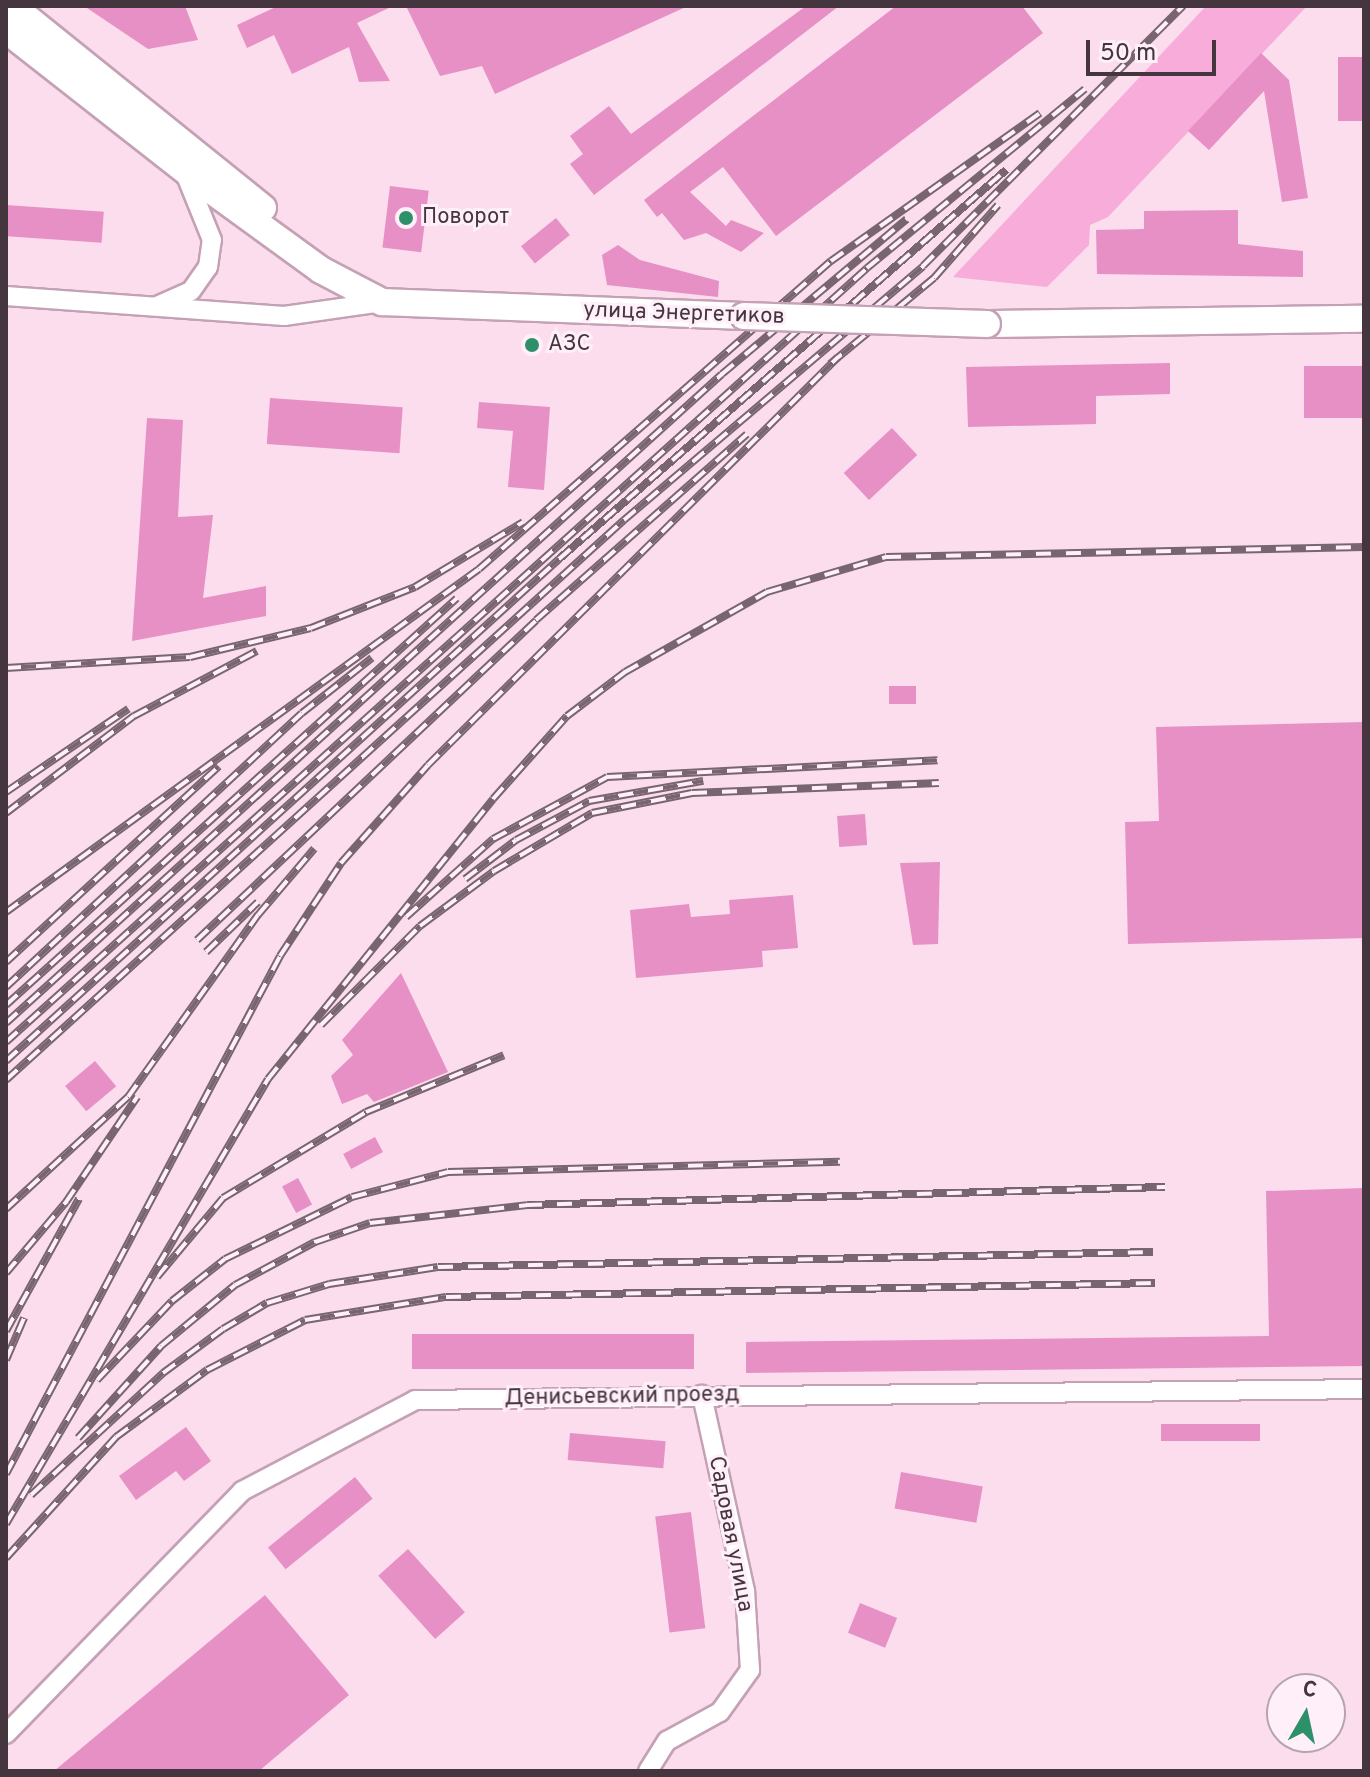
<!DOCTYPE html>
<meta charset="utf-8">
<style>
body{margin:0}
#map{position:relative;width:1370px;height:1777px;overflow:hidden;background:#fbddee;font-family:Overpass,sans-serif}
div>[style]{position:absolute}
.green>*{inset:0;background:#f8acd9}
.building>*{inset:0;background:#e790c5;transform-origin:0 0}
.roads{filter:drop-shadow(2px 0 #c4a1b5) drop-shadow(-2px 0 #c4a1b5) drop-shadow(0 2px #c4a1b5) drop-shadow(0 -2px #c4a1b5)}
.street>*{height:18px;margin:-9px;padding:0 9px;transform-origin:9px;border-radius:9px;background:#fff}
.secondary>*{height:26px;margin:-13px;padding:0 13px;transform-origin:13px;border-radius:13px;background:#fff}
.rail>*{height:8px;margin-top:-4px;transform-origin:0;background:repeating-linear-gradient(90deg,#ffeff8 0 15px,#786570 0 30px);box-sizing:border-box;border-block:2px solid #786570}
.bridges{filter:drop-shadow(2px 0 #c4a1b5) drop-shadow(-2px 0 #c4a1b5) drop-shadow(0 2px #c4a1b5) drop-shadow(0 -2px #c4a1b5)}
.secondary-bridge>*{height:26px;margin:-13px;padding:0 13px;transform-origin:13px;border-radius:13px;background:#fff}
.dots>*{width:22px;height:22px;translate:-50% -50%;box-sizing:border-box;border:4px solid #ffeff8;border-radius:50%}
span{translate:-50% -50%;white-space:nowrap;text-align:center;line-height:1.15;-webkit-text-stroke:6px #ffeff8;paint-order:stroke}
.poi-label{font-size:22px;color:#44353e}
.left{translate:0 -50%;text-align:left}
.street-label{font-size:22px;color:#44353e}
.frame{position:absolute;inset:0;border:8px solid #44353e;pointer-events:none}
.north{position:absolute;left:1266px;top:1673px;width:80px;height:80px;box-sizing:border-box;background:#ffeff8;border:2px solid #b4a5ae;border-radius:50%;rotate:9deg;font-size:22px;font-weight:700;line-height:32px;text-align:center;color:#44353e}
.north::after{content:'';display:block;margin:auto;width:28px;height:36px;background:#2e906a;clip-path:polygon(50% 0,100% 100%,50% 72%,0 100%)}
.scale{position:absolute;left:1086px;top:40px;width:130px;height:36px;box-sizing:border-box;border:4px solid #44353e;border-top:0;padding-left:10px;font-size:24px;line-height:28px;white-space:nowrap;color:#44353e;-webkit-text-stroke:6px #ffeff8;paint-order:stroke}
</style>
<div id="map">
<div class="green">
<div style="clip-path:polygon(1206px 6px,1307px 6px,1108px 217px,1090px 225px,1089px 245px,1047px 287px,953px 277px)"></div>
</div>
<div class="building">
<div style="clip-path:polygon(84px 6px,185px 6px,198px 40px,148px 49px)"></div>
<div style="clip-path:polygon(278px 6px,393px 6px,357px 23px,390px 81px,359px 82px,349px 47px,292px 74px,274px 35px,247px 48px,237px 25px)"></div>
<div style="clip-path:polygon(406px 6px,688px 6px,495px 94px,482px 66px,440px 76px)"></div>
<div style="clip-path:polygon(806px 6px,839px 6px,594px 195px,570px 164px,583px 154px,570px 136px,609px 106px,631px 134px)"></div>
<div style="clip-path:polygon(896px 6px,1022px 6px,1043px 33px,776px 236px,723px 167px,690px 192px,726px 226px,731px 220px,764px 233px,741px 252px,706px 233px,684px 240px,662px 213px,657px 217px,644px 200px)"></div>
<div style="clip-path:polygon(1261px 53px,1289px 80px,1308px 198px,1282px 202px,1264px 91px,1209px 150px,1188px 131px)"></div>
<div style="left:1338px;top:57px;width:26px;height:64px"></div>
<div style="left:390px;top:186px;width:39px;height:62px;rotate:7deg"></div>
<div style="left:6px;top:205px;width:98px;height:31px;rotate:4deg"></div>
<div style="clip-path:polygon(1238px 210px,1238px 244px,1303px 251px,1303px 277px,1097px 274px,1096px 230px,1144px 229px,1144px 211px)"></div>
<div style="left:556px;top:218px;width:22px;height:45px;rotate:51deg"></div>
<div style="clip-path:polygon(618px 245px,640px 260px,719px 281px,718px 297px,607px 285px,602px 255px)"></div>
<div style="clip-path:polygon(1170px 363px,1170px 394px,1096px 396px,1096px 424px,968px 427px,966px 367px)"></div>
<div style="left:1364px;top:366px;width:52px;height:60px;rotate:90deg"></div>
<div style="left:270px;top:398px;width:133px;height:46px;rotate:4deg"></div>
<div style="clip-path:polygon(479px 402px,550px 407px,544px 490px,508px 487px,513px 431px,477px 428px)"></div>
<div style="clip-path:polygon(147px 418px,183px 420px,178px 517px,213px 515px,203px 598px,266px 586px,266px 616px,132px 641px)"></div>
<div style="left:892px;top:428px;width:37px;height:66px;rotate:47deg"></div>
<div style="left:889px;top:686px;width:27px;height:18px"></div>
<div style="clip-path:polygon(1364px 722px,1364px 938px,1128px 944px,1125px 822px,1159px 821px,1156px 727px)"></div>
<div style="left:865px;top:814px;width:31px;height:28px;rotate:86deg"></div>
<div style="clip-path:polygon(940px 862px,938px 944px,913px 945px,900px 863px)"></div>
<div style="clip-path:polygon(793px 895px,798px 948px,762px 951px,763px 967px,636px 978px,630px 910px,689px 904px,691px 917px,730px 914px,729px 900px)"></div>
<div style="clip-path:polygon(401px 973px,448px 1072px,374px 1102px,367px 1094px,342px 1104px,331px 1076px,353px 1055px,342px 1040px)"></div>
<div style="left:95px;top:1061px;width:33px;height:39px;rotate:50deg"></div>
<div style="left:375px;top:1137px;width:17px;height:36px;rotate:62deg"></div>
<div style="left:298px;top:1178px;width:30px;height:18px;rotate:62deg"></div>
<div style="clip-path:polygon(1364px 1188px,1364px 1366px,746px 1373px,746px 1342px,1269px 1336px,1266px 1191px)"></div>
<div style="left:694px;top:1334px;width:35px;height:282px;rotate:90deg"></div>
<div style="left:1260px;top:1424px;width:17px;height:99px;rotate:90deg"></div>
<div style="clip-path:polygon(186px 1427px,211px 1461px,184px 1481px,176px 1471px,136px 1500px,119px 1476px)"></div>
<div style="left:570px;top:1433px;width:96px;height:27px;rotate:5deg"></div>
<div style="left:901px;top:1472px;width:83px;height:37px;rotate:10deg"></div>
<div style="left:355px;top:1477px;width:28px;height:112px;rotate:51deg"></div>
<div style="left:691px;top:1512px;width:117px;height:36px;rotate:83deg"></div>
<div style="left:408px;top:1549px;width:85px;height:40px;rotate:48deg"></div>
<div style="clip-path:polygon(265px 1595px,349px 1695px,259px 1771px,54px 1771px)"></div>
<div style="left:860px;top:1603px;width:40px;height:32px;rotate:22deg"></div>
</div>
<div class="roads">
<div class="street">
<div style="left:6px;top:296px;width:279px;rotate:4.1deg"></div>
<div style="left:284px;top:316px;width:99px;rotate:-8.1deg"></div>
<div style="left:157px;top:306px;width:37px;rotate:-24deg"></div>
<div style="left:191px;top:291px;width:29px;rotate:-55deg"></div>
<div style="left:208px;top:267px;width:27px;rotate:-82deg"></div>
<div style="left:212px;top:240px;width:67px;rotate:-112deg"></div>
<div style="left:6px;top:1734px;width:339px;rotate:-45.8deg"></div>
<div style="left:242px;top:1491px;width:195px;rotate:-27.7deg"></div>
<div style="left:415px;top:1400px;width:949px;rotate:-0.66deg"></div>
<div style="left:648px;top:1771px;width:36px;rotate:-58deg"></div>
<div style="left:667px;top:1741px;width:60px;rotate:-28.7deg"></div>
<div style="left:720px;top:1712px;width:52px;rotate:-54.5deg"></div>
<div style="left:750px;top:1670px;width:79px;rotate:-93.6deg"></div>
<div style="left:745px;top:1591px;width:201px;rotate:-102.4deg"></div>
</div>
<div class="secondary">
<div style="left:12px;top:6px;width:322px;rotate:38.8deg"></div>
<div style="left:6px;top:30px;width:251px;rotate:38.1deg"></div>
<div style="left:204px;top:185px;width:145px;rotate:36deg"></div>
<div style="left:321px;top:270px;width:69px;rotate:27.7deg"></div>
<div style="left:382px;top:302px;width:362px;rotate:2.2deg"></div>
<div style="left:987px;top:324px;width:377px;rotate:-0.8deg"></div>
</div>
</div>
<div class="rail">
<div style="left:830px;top:364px;width:135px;rotate:-39.6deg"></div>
<div style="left:934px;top:278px;width:97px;rotate:-48.8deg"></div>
<div style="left:6px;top:668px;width:184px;rotate:-3.4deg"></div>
<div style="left:190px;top:657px;width:124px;rotate:-13.5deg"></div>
<div style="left:311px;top:628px;width:112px;rotate:-21.5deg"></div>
<div style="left:415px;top:587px;width:126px;rotate:-31deg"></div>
<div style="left:6px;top:792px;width:148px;rotate:-34.2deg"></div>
<div style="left:6px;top:813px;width:161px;rotate:-37.2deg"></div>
<div style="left:134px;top:716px;width:139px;rotate:-27.9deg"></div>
<div style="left:465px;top:879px;width:64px;rotate:-37.4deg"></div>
<div style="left:516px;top:840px;width:83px;rotate:-28.1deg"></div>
<div style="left:589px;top:801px;width:116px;rotate:-10deg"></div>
<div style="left:6px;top:912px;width:584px;rotate:-35.95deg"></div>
<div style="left:479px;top:569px;width:468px;rotate:-41.2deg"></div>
<div style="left:831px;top:261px;width:256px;rotate:-35.3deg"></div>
<div style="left:406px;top:917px;width:117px;rotate:-41.9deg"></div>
<div style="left:493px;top:839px;width:130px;rotate:-28.5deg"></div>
<div style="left:607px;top:777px;width:331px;rotate:-2.9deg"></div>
<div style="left:197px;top:940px;width:466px;rotate:-43.3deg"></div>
<div style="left:536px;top:620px;width:281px;rotate:-41.4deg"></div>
<div style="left:206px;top:952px;width:72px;rotate:-43.9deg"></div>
<div style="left:6px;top:962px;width:289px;rotate:-42.6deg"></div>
<div style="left:6px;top:987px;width:403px;rotate:-42.8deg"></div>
<div style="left:302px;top:713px;width:89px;rotate:-38.2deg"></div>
<div style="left:6px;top:1005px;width:607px;rotate:-42.06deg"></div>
<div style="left:6px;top:1023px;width:966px;rotate:-42.19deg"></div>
<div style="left:722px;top:374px;width:241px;rotate:-40deg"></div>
<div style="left:321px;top:1025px;width:140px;rotate:-45deg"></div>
<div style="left:420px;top:926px;width:92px;rotate:-36.6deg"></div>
<div style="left:494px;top:871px;width:114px;rotate:-30.6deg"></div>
<div style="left:592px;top:813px;width:102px;rotate:-11.3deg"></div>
<div style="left:692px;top:793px;width:247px;rotate:-2.3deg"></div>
<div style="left:6px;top:1042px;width:1158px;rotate:-41.95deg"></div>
<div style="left:867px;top:268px;width:282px;rotate:-39.4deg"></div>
<div style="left:6px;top:1061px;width:747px;rotate:-42.23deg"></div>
<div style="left:559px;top:559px;width:593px;rotate:-41.03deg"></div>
<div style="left:6px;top:1080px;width:834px;rotate:-42.18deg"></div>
<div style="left:624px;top:520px;width:392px;rotate:-40.3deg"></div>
<div style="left:923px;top:266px;width:368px;rotate:-45deg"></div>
<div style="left:6px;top:1209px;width:166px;rotate:-42.6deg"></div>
<div style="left:128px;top:1097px;width:224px;rotate:-54.5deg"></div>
<div style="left:258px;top:915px;width:87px;rotate:-49.7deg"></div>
<div style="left:6px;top:1273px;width:93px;rotate:-49.8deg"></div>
<div style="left:66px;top:1202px;width:127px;rotate:-55.9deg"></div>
<div style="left:157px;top:1277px;width:103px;rotate:-50.1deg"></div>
<div style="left:223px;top:1198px;width:167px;rotate:-31deg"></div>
<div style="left:366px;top:1112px;width:149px;rotate:-22.4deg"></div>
<div style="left:6px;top:1331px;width:151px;rotate:-61.1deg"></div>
<div style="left:6px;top:1360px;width:46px;rotate:-66.8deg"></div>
<div style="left:97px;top:1380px;width:109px;rotate:-46.5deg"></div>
<div style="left:172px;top:1301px;width:68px;rotate:-38.4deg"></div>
<div style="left:225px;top:1259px;width:141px;rotate:-26deg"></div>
<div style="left:352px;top:1197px;width:99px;rotate:-14.6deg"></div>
<div style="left:448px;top:1172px;width:392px;rotate:-1.5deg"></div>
<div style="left:78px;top:1438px;width:124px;rotate:-47.9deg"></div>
<div style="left:161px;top:1346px;width:96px;rotate:-39.5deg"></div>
<div style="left:235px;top:1285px;width:91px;rotate:-28.3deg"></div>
<div style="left:315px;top:1242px;width:58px;rotate:-19.1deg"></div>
<div style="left:370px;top:1223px;width:158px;rotate:-6.5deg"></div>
<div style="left:527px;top:1205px;width:638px;rotate:-1.62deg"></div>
<div style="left:6px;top:1474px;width:586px;rotate:-62.12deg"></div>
<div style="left:280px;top:956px;width:111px;rotate:-56.7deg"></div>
<div style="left:341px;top:863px;width:131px;rotate:-48.4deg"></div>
<div style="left:428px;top:765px;width:578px;rotate:-44.86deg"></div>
<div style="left:31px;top:1495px;width:180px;rotate:-42.7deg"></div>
<div style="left:163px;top:1373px;width:74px;rotate:-36.3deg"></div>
<div style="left:223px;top:1329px;width:51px;rotate:-30.6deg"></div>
<div style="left:267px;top:1303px;width:65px;rotate:-17deg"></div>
<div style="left:329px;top:1284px;width:110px;rotate:-8.9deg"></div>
<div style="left:438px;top:1267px;width:715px;rotate:-1.2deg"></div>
<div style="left:6px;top:1524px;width:516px;rotate:-59.51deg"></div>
<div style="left:268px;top:1079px;width:359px;rotate:-51.2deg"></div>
<div style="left:493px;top:799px;width:111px;rotate:-48.3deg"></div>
<div style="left:567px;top:716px;width:73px;rotate:-37.2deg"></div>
<div style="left:625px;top:672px;width:163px;rotate:-29.4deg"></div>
<div style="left:767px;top:592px;width:124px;rotate:-16.4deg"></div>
<div style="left:886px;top:557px;width:478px;rotate:-1.2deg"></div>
<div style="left:6px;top:1558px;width:164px;rotate:-47.7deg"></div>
<div style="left:116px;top:1437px;width:113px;rotate:-36.4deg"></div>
<div style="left:207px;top:1370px;width:110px;rotate:-27deg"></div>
<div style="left:305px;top:1320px;width:143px;rotate:-9.3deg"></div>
<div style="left:446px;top:1297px;width:709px;rotate:-1.13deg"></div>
</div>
<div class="bridges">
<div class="secondary-bridge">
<div style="left:744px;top:316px;width:243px;rotate:1.9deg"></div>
</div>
</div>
<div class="dots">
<div style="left:406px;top:218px;background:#2e906a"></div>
<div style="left:532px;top:345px;background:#2e906a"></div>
</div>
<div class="poi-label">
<span class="left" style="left:422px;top:218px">Поворот</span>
<span class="left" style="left:548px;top:345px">АЗС</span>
</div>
<div class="street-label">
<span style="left:684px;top:314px;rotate:2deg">улица Энергетиков</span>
<span style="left:622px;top:1397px;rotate:-1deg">Денисьевский проезд</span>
<span style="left:730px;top:1534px;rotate:79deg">Садовая улица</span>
</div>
<div class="frame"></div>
<div class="north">С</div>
<div class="scale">50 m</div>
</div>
